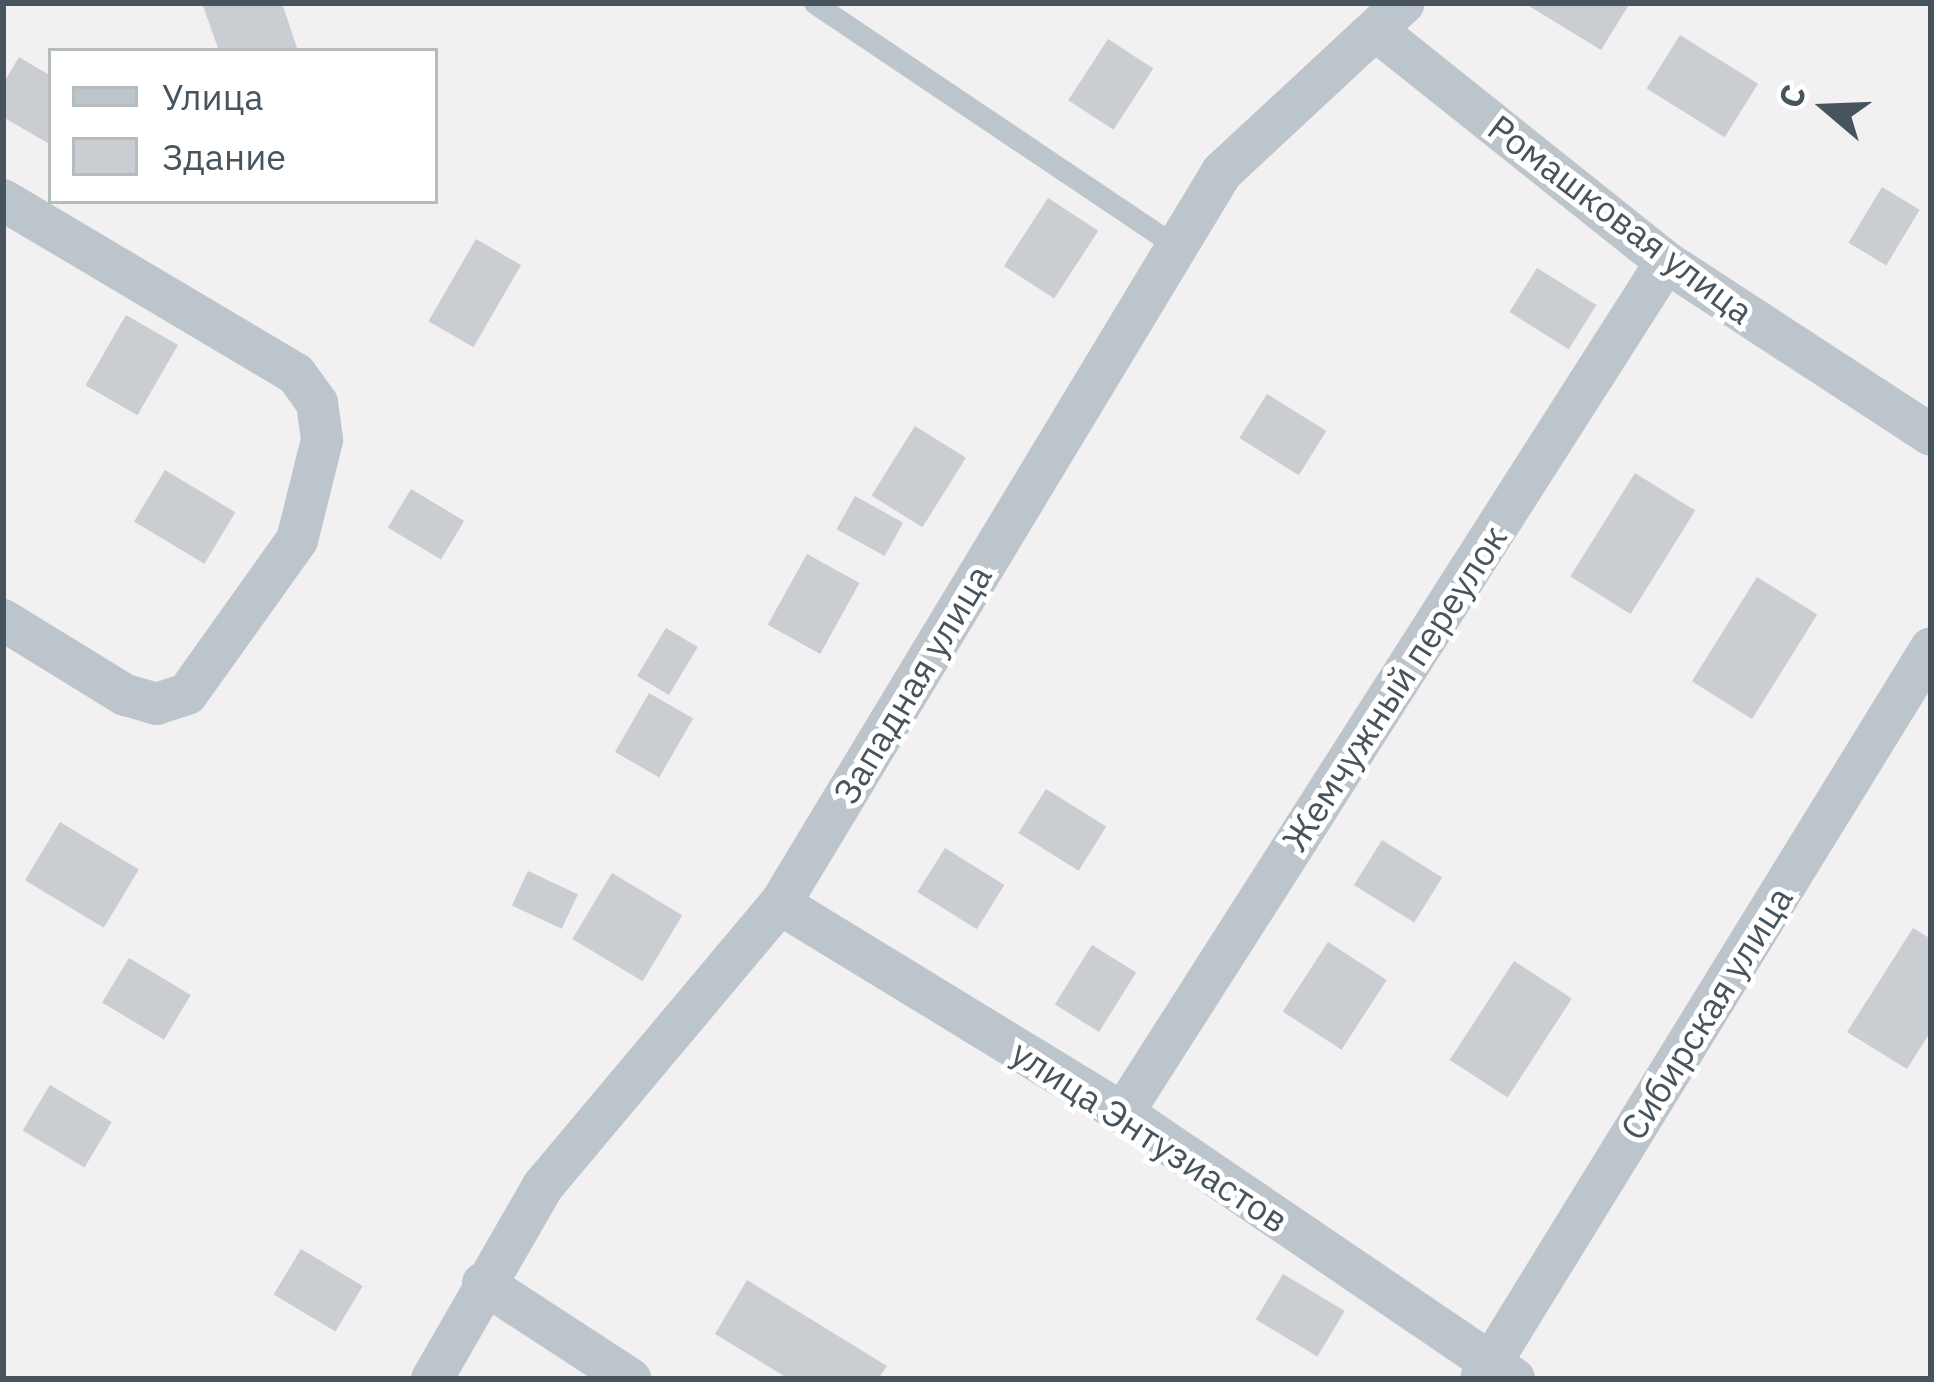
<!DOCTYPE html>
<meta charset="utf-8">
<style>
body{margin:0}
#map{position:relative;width:1934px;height:1382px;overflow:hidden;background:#f2f0f0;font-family:"IBM Plex Sans",sans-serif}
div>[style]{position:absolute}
.building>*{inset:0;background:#cacdd2;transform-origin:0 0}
.lane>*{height:21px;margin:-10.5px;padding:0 10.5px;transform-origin:10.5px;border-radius:10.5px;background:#bcc5cc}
.street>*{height:42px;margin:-21px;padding:0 21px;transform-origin:21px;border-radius:21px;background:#bcc5cc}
span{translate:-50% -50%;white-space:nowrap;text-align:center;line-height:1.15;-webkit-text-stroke:10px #fff;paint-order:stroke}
.street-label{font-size:36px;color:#48545d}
.frame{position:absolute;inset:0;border:6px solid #48545d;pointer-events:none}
.legend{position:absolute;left:48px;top:48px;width:390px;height:156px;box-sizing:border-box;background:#fff;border:3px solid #b6bbbe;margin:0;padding:15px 21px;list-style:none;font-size:36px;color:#48545d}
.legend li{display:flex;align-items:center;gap:24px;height:60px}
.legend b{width:60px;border:3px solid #b6bbbe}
.north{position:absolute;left:1766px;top:48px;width:120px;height:120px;-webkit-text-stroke:9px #fff;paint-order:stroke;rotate:289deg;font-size:33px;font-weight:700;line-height:48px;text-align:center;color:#48545d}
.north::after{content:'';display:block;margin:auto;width:42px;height:54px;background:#48545d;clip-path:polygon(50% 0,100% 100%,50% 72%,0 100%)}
</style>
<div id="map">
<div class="building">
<div style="clip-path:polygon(202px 3px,282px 3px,298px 51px,219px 51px)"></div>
<div style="clip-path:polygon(1524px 3px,1630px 3px,1601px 50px)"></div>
<div style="left:1680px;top:35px;width:92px;height:63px;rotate:32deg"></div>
<div style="left:1108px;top:39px;width:54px;height:73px;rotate:33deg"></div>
<div style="clip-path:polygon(19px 57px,51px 76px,51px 145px,3px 117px,3px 84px)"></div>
<div style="left:1882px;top:187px;width:44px;height:65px;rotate:31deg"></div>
<div style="left:1048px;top:198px;width:60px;height:81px;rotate:33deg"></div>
<div style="left:476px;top:239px;width:52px;height:95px;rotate:30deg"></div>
<div style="left:1537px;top:268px;width:70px;height:52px;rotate:32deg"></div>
<div style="left:126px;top:315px;width:60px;height:81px;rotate:30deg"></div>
<div style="left:1267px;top:394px;width:70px;height:52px;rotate:32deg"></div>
<div style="left:915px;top:426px;width:60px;height:82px;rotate:32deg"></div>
<div style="left:165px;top:470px;width:82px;height:60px;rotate:31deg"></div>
<div style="left:1635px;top:473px;width:71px;height:122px;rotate:32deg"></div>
<div style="left:411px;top:489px;width:62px;height:45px;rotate:31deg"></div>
<div style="left:855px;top:496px;width:55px;height:38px;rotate:29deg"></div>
<div style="left:807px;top:554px;width:60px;height:81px;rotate:29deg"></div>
<div style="left:1757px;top:577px;width:71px;height:123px;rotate:32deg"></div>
<div style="left:666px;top:628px;width:37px;height:56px;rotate:31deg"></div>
<div style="left:649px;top:693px;width:51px;height:68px;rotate:30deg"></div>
<div style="left:1046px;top:789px;width:71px;height:52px;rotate:32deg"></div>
<div style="left:60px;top:822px;width:92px;height:68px;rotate:31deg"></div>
<div style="left:1382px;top:840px;width:71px;height:53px;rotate:32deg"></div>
<div style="left:945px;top:848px;width:70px;height:52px;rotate:32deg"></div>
<div style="left:528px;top:871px;width:55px;height:38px;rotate:25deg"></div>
<div style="left:612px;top:873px;width:82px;height:77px;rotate:31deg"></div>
<div style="clip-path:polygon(1913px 928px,1931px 939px,1931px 1031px,1907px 1069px,1847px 1032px)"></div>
<div style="left:1328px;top:942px;width:70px;height:83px;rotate:33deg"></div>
<div style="left:1092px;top:945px;width:52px;height:70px;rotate:32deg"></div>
<div style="left:129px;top:958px;width:72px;height:52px;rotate:31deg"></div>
<div style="left:1514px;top:961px;width:69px;height:118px;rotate:33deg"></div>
<div style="left:50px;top:1085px;width:72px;height:53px;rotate:31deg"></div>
<div style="left:301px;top:1249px;width:72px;height:53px;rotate:31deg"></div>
<div style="left:1283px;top:1274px;width:72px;height:53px;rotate:31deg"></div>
<div style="clip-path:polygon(747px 1280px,887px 1366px,878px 1379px,789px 1379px,715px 1334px)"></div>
</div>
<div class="lane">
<div style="left:814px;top:3px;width:434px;rotate:33.9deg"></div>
</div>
<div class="street">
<div style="left:1378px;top:32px;width:369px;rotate:38.6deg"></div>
<div style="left:1666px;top:262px;width:316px;rotate:33.1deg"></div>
<div style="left:3px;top:200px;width:341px;rotate:30.7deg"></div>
<div style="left:296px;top:374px;width:36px;rotate:54deg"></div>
<div style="left:317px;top:403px;width:37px;rotate:82deg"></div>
<div style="left:322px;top:440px;width:103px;rotate:104deg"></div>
<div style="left:297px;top:540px;width:189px;rotate:125.5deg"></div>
<div style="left:187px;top:694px;width:32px;rotate:162deg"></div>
<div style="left:157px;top:704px;width:33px;rotate:-164deg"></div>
<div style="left:125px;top:695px;width:143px;rotate:-148.4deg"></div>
<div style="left:780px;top:904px;width:402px;rotate:31.4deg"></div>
<div style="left:1123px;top:1113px;width:473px;rotate:34.2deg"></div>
<div style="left:1123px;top:1113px;width:1009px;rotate:-57.46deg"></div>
<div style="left:483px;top:1283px;width:176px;rotate:33.1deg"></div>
<div style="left:432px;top:1379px;width:223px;rotate:-60.1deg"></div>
<div style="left:543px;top:1186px;width:368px;rotate:-50deg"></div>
<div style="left:780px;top:904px;width:855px;rotate:-58.88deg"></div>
<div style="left:1222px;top:172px;width:248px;rotate:-42.9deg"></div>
<div style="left:1481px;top:1379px;width:858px;rotate:-58.38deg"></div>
</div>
<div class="street-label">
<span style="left:1621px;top:219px;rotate:37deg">Ромашковая улица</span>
<span style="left:912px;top:684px;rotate:-59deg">Западная улица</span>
<span style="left:1394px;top:688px;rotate:-57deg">Жемчужный переулок</span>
<span style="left:1706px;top:1013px;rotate:-58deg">Сибирская улица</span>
<span style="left:1150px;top:1136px;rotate:33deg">улица Энтузиастов</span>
</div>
<div class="frame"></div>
<ul class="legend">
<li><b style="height:15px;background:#bcc5cc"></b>Улица</li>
<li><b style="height:33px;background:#cacdd2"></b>Здание</li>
</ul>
<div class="north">С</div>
</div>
